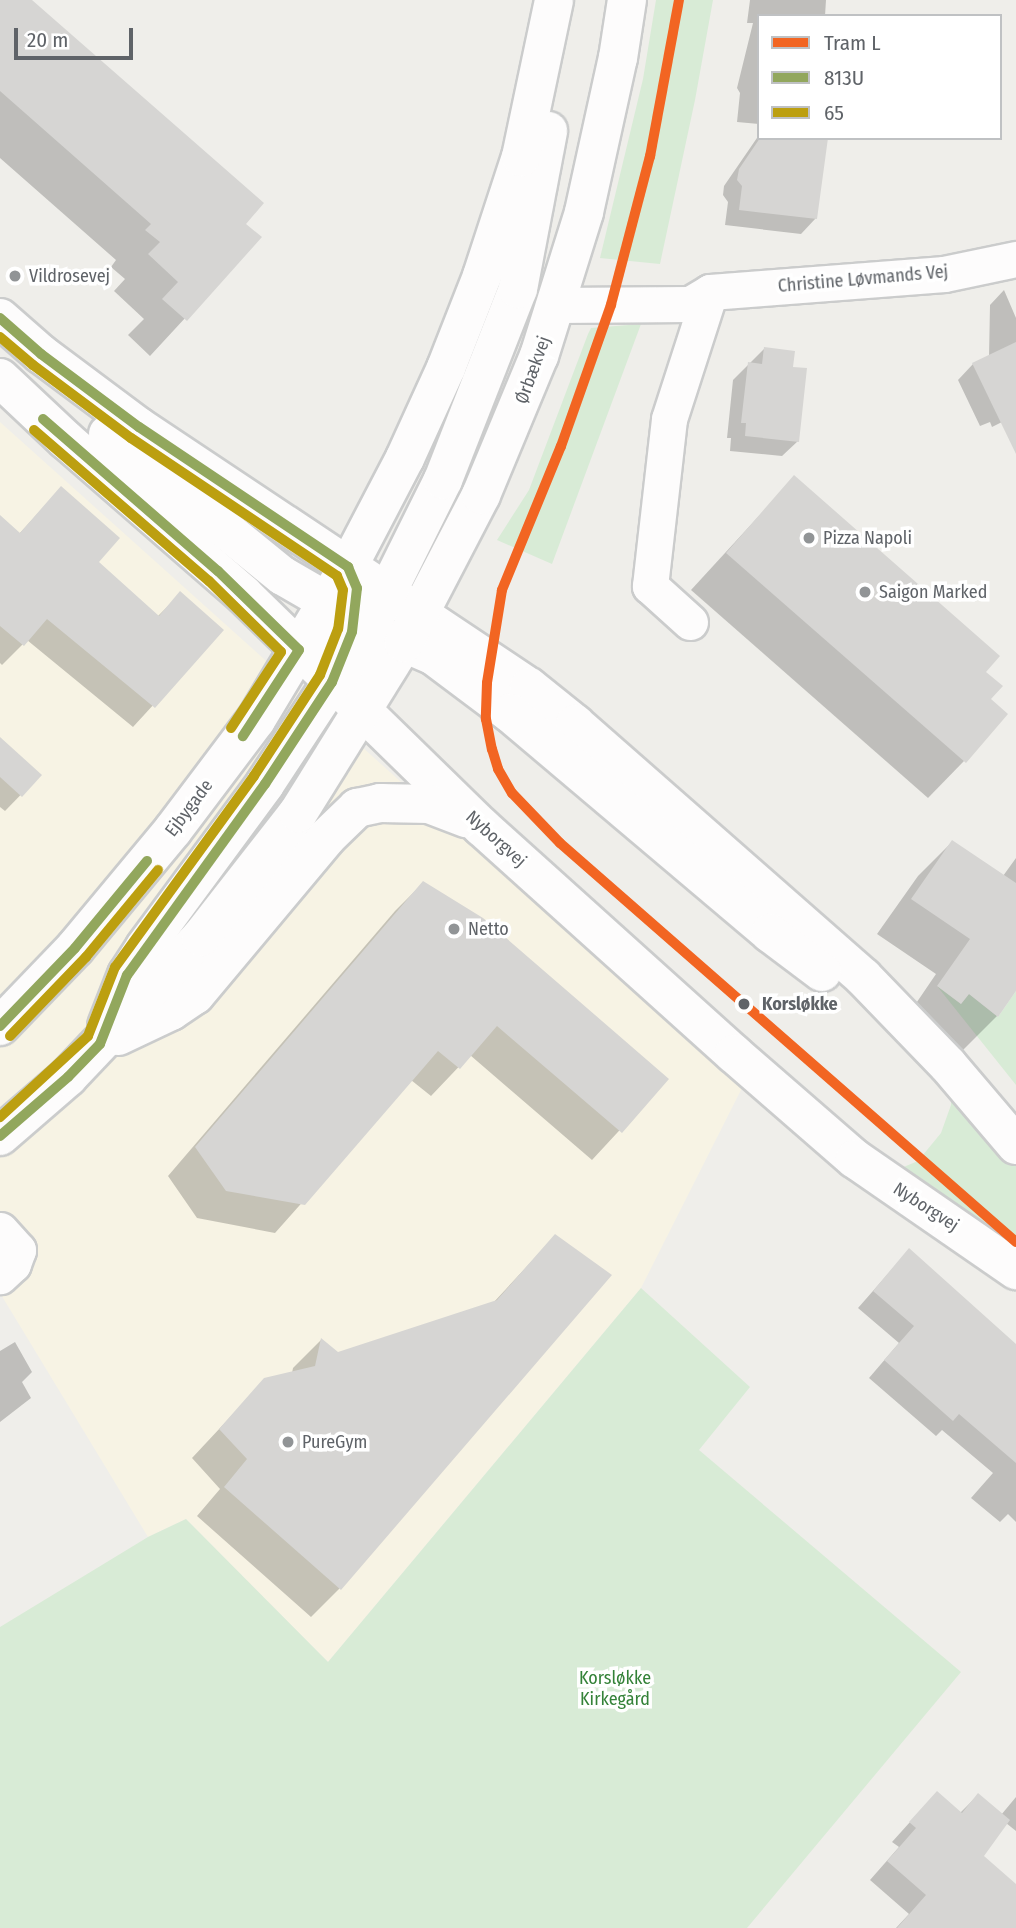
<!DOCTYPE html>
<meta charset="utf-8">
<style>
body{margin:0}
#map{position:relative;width:1016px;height:1928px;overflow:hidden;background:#efeeea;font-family:"Fira Sans Condensed",sans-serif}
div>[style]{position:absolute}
.commercial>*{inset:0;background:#f7f3e4}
.green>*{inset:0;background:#d8ebd6}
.shadow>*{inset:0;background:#0003}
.building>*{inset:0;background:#d6d5d3}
.roads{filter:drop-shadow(2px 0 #cbcccc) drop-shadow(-2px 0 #cbcccc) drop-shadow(0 2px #cbcccc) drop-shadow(0 -2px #cbcccc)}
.street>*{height:35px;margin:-17.5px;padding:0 17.5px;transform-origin:17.5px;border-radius:17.5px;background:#fdfcfc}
.secondary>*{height:38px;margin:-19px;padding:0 19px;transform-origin:19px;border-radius:19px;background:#fdfcfc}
.bus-1>*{height:10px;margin:-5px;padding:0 5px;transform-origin:5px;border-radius:5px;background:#92a75d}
.bus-2>*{height:10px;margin:-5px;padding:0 5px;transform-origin:5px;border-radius:5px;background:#bc9f10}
.tram-1>*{height:10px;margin:-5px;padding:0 5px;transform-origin:5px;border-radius:5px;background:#f26522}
.dots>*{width:19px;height:19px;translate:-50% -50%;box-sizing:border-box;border:4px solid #fff;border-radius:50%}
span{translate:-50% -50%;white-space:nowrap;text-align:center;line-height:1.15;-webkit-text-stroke:7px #fff;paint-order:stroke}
.poi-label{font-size:18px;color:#5f6368}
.left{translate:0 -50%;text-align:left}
.street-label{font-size:18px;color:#5f6368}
.stop-label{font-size:18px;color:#5f6368;font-weight:700}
.park-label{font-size:18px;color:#348238}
.legend{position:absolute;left:757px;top:14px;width:245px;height:126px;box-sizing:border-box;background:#fff;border:2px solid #bfc1c3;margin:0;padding:9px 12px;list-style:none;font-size:21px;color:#5f6368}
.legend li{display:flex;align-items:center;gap:14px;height:35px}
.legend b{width:35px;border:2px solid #bfc1c3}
.scale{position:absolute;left:14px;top:28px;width:119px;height:32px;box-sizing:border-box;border:4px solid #5f6368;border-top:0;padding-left:9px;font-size:21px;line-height:24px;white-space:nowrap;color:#5f6368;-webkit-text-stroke:5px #fff;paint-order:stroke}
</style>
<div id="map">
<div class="commercial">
<div style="clip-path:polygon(0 422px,742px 1088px,641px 1288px,328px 1662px,186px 1519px,148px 1537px,0 1293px)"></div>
</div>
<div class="green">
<div style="clip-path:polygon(656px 0,713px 0,695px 100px,660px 264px,600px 258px,643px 79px)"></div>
<div style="clip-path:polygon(641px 324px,552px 564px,497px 540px,529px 490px,588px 334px,591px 328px)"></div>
<div style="clip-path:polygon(937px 986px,961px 1004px,969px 994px,998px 1017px,1016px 991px,1016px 1085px)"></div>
<div style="clip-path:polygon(951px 1088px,1016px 1163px,1016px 1255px,894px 1171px,918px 1161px,941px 1133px,951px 1105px)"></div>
<div style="clip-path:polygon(641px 1288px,750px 1387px,699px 1450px,961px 1672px,747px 1928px,0 1928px,0 1627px,148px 1537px,186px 1519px,328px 1662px)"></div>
</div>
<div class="shadow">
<div style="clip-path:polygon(0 0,29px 0,259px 238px,150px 356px,128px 335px,144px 319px,114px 291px,125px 279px,111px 267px,116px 260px,0 158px)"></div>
<div style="clip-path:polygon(750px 0,826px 0,825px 16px,759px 16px,759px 124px,737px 122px,740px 93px,737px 88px,753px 23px,747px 23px)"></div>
<div style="clip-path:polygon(759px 135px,759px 138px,827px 138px,816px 218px,801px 234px,725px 225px,728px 202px,723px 195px,724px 186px)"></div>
<div style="clip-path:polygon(1004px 290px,1016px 318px,1016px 415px,992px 427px,990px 422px,980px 426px,958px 380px,973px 364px,989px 357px,990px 305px)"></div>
<div style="clip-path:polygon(764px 349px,791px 369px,798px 441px,782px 456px,730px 451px,731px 438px,727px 438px,733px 380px)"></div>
<div style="clip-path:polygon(794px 478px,984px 672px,989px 700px,964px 761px,928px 798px,691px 590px)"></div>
<div style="clip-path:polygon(61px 488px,96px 562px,157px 617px,180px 594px,222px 630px,133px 727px,27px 640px,2px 665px,0 663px,0 517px,19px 534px)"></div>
<div style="clip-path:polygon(0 740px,40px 775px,5px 811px,0 807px)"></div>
<div style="clip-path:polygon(952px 842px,1003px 876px,1016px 858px,1016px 988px,997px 1016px,962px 1051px,934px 1029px,904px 1021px,936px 974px,877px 934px,918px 876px)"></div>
<div style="clip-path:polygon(423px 883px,667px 1079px,592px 1160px,470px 1055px,431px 1096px,411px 1080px,275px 1233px,197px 1218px,168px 1176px,395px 911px)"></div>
<div style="clip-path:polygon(555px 1236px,340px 1588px,311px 1617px,197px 1516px,220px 1489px,192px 1458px,265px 1380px,292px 1373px,293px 1368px,321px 1340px,338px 1354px,493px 1303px)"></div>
<div style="clip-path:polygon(909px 1250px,1016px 1346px,1016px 1522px,1008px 1514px,1000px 1522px,971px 1498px,993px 1473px,942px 1430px,936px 1436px,869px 1378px,899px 1343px,858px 1308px)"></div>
<div style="clip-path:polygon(15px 1342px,32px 1372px,22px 1382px,31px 1398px,0 1422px,0 1351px)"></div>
<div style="clip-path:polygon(978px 1795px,1001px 1815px,1016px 1797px,1016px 1831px,1006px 1823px,982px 1856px,1016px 1886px,1016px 1928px,896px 1928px,909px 1914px,870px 1880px,899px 1847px,892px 1842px,919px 1812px,960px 1813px)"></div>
</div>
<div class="building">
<div style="clip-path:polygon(0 0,32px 0,264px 203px,246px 224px,262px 237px,187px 321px,162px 299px,178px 282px,148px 254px,160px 242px,145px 230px,151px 224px,0 91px)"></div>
<div style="clip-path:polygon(760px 138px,828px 138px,817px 219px,739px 210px,742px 186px,737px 180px,739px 169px)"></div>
<div style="clip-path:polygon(1016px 342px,1016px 454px,972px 363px)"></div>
<div style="clip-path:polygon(764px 347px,795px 351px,793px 367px,807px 368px,799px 442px,745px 436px,746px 423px,741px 423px,748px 362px,762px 364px)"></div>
<div style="clip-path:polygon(794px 475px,1000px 656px,986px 672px,1003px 686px,991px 699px,1008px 714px,966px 763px,726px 553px)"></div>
<div style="clip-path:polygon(61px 486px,120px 538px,99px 562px,159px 616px,180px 591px,224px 630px,155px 708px,47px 619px,24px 646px,0 626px,0 515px,20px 533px)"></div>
<div style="clip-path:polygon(0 737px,42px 775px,22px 797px,0 777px)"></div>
<div style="clip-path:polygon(952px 840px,1016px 883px,1016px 991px,998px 1017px,969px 994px,961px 1004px,937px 986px,970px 939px,911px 899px)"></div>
<div style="clip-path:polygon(423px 881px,483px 918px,669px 1079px,622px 1133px,497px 1026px,460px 1069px,438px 1051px,305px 1205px,226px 1191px,195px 1147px)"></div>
<div style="clip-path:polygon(555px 1234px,612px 1275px,341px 1590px,224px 1487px,247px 1459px,219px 1429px,264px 1378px,315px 1366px,321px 1338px,338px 1352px,497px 1300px)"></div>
<div style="clip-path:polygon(909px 1248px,1016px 1344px,1016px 1463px,959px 1414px,953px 1421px,884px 1360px,914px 1326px,873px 1291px)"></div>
<div style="clip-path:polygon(937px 1791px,962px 1813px,978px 1793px,1010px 1820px,984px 1856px,1016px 1884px,1016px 1928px,897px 1928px,926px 1895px,887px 1861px,916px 1828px,909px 1822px)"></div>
</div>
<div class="roads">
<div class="street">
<div style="left:556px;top:305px;width:134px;rotate:-0.4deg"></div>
<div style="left:690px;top:304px;width:23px;rotate:-31deg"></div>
<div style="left:710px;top:292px;width:235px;rotate:-4.4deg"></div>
<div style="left:944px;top:274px;width:74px;rotate:-11.8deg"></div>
<div style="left:690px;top:622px;width:54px;rotate:-138deg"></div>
<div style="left:650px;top:586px;width:168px;rotate:-83.5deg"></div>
<div style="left:669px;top:419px;width:133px;rotate:-72.1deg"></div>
<div style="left:0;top:1230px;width:27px;rotate:48deg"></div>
<div style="left:18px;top:1250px;width:15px;rotate:110deg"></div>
<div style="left:13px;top:1264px;width:18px;rotate:137deg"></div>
</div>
<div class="secondary">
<div style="left:0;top:318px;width:55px;rotate:41.3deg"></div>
<div style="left:41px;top:354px;width:122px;rotate:36.7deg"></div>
<div style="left:139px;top:427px;width:469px;rotate:33.7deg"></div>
<div style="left:529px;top:687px;width:59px;rotate:38.8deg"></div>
<div style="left:575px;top:724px;width:383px;rotate:41.3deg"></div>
<div style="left:863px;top:977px;width:122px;rotate:46deg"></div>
<div style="left:948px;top:1065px;width:105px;rotate:49.6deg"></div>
<div style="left:0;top:378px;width:91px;rotate:43.2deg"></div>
<div style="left:66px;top:440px;width:236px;rotate:41deg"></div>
<div style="left:244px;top:595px;width:332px;rotate:44.3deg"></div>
<div style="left:482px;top:827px;width:339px;rotate:42deg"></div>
<div style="left:734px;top:1054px;width:160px;rotate:41deg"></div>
<div style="left:855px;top:1159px;width:196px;rotate:34.6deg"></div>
<div style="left:108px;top:434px;width:225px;rotate:39.1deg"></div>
<div style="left:283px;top:576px;width:52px;rotate:30deg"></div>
<div style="left:328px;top:602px;width:26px;rotate:23deg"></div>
<div style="left:299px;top:650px;width:20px;rotate:-37deg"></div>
<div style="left:315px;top:638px;width:37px;rotate:-9deg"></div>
<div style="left:352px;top:632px;width:53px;rotate:11.9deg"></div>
<div style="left:404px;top:643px;width:33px;rotate:23deg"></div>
<div style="left:434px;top:656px;width:95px;rotate:36.9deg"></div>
<div style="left:510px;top:713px;width:341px;rotate:40.2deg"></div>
<div style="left:770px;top:933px;width:65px;rotate:36.9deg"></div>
<div style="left:362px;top:712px;width:27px;rotate:-98deg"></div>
<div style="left:358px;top:685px;width:25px;rotate:-88deg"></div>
<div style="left:359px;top:660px;width:26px;rotate:-74deg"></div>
<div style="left:366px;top:635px;width:173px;rotate:-63.6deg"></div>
<div style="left:443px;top:480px;width:205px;rotate:-68.6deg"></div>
<div style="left:518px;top:289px;width:161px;rotate:-79.2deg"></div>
<div style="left:0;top:1026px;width:108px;rotate:-46.1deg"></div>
<div style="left:75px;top:948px;width:153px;rotate:-50.3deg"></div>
<div style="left:173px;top:830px;width:138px;rotate:-53deg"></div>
<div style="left:256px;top:720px;width:179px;rotate:-59deg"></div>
<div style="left:348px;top:567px;width:123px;rotate:-62.4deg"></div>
<div style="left:405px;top:458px;width:99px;rotate:-65.5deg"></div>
<div style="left:446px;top:368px;width:99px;rotate:-68.6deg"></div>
<div style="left:482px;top:276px;width:125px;rotate:-71.9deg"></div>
<div style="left:521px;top:157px;width:160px;rotate:-78.1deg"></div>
<div style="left:107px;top:1026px;width:55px;rotate:-68.6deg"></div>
<div style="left:127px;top:975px;width:33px;rotate:-57deg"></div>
<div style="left:145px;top:947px;width:202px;rotate:-53.6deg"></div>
<div style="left:265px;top:784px;width:122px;rotate:-56.7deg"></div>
<div style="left:332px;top:682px;width:25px;rotate:-63deg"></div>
<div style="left:118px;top:1036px;width:59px;rotate:-25.3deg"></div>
<div style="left:171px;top:1011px;width:29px;rotate:-34deg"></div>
<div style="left:195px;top:995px;width:206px;rotate:-50.1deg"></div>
<div style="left:327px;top:837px;width:42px;rotate:-44deg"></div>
<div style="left:357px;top:808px;width:24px;rotate:-12deg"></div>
<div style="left:380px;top:803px;width:49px;rotate:1.2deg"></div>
<div style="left:429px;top:804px;width:40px;rotate:21deg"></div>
<div style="left:0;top:1136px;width:90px;rotate:-40.9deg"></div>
<div style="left:68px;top:1077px;width:193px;rotate:-46.5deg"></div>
<div style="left:201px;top:937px;width:157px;rotate:-52deg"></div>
<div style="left:298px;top:813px;width:200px;rotate:-58.1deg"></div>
<div style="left:404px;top:643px;width:167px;rotate:-62.5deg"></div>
<div style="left:481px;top:495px;width:151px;rotate:-67.4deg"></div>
<div style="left:539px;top:356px;width:151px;rotate:-72.6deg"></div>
<div style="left:584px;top:212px;width:158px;rotate:-77.6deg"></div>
<div style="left:618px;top:58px;width:59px;rotate:-81.2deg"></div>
</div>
</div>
<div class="bus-1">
<div style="left:0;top:318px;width:55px;rotate:41.3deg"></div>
<div style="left:41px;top:354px;width:122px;rotate:36.7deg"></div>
<div style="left:139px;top:427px;width:252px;rotate:33.8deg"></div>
<div style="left:348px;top:567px;width:23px;rotate:67deg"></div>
<div style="left:357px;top:588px;width:44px;rotate:96.5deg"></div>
<div style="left:352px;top:632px;width:54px;rotate:111.8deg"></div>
<div style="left:332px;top:682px;width:122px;rotate:123.3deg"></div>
<div style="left:265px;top:784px;width:236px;rotate:125.8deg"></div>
<div style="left:127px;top:975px;width:74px;rotate:111.4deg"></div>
<div style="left:100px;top:1044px;width:46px;rotate:134.1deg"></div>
<div style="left:68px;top:1077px;width:90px;rotate:139.1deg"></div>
<div style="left:43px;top:419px;width:232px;rotate:41deg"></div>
<div style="left:218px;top:571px;width:113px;rotate:44.3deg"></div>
<div style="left:299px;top:650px;width:103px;rotate:123.1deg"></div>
<div style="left:0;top:1026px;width:108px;rotate:-46.1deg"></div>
<div style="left:75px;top:948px;width:113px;rotate:-50.4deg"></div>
</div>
<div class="bus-2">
<div style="left:0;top:337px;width:43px;rotate:40.3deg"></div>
<div style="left:33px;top:365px;width:122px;rotate:36.7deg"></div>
<div style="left:131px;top:438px;width:248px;rotate:33.8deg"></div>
<div style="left:337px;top:576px;width:15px;rotate:67deg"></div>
<div style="left:343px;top:590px;width:39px;rotate:97deg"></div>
<div style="left:338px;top:629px;width:49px;rotate:111.4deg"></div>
<div style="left:320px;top:675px;width:121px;rotate:123.2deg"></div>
<div style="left:254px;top:776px;width:236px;rotate:126deg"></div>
<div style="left:115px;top:967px;width:74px;rotate:111.4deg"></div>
<div style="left:88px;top:1036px;width:120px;rotate:137.4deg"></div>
<div style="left:34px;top:430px;width:231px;rotate:40.8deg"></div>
<div style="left:209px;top:581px;width:101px;rotate:44.6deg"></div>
<div style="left:281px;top:652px;width:91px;rotate:123.3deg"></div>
<div style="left:10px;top:1036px;width:110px;rotate:-46.1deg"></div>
<div style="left:86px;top:957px;width:113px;rotate:-50.4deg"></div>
</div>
<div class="tram-1">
<div style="left:679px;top:0;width:159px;rotate:100.5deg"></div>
<div style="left:650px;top:156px;width:154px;rotate:104.7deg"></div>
<div style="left:611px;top:305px;width:150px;rotate:109.5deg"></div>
<div style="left:561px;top:446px;width:156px;rotate:112.3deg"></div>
<div style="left:502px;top:590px;width:94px;rotate:99.2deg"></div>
<div style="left:487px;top:683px;width:36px;rotate:92deg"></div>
<div style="left:486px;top:719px;width:31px;rotate:79deg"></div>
<div style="left:492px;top:749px;width:21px;rotate:73deg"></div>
<div style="left:498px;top:769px;width:28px;rotate:60deg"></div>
<div style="left:512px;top:793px;width:69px;rotate:46.2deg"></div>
<div style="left:560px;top:843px;width:606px;rotate:41.19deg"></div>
</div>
<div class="dots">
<div style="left:15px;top:276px;background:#919496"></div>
<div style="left:809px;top:538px;background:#919496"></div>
<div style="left:865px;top:592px;background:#919496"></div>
<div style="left:454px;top:929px;background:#919496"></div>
<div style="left:744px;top:1004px;background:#5f6368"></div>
<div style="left:288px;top:1442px;background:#919496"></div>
</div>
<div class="poi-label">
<span class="left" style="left:29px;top:276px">Vildrosevej</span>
<span class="left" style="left:823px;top:538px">Pizza Napoli</span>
<span class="left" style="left:879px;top:592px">Saigon Marked</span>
<span class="left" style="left:468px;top:929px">Netto</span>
<span class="left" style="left:302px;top:1442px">PureGym</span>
</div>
<div class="street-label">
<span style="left:863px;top:279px;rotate:-5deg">Christine Løvmands Vej</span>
<span style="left:533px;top:370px;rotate:-70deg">Ørbækvej</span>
<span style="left:189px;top:808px;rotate:-53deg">Ejbygade</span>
<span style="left:496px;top:839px;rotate:42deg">Nyborgvej</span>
<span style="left:926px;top:1207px;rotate:33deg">Nyborgvej</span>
</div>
<div class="stop-label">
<span class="left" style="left:762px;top:1004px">Korsløkke</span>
</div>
<div class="park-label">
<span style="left:615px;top:1689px">Korsløkke<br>Kirkegård</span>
</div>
<ul class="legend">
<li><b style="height:9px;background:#f26522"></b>Tram L</li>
<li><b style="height:9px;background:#92a75d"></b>813U</li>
<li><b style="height:9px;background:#bc9f10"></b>65</li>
</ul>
<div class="scale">20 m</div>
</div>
